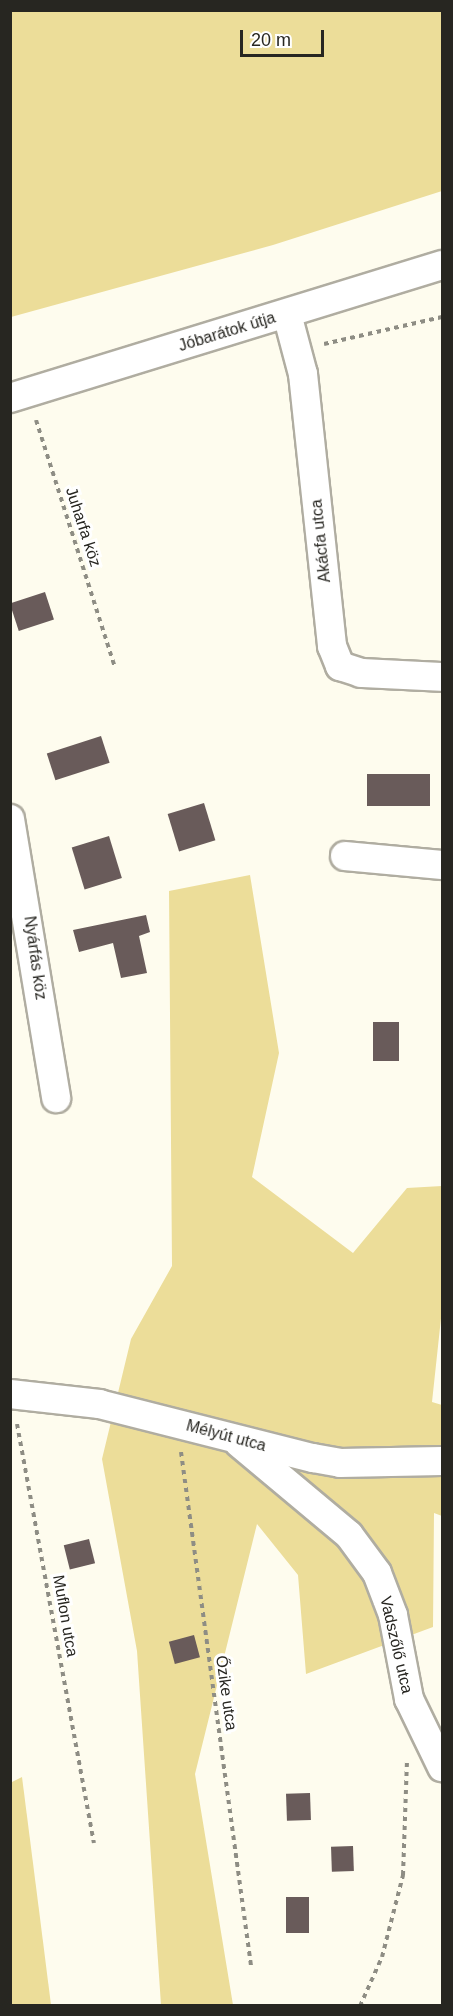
<!DOCTYPE html>
<meta charset="utf-8">
<style>
body{margin:0}
#map{position:relative;width:453px;height:2016px;overflow:hidden;background:#fefcee;font-family:Helvetica,sans-serif}
div>[style]{position:absolute}
.green>*{inset:0;background:#ecdd99}
.building>*{inset:0;background:#695b5a;transform-origin:0 0}
.path>*{height:4px;margin-top:-2px;transform-origin:0;background:repeating-linear-gradient(90deg,#8e8d84 0 4.5px,transparent 0 9px)}
.roads{filter:drop-shadow(2px 0 #b0ada1) drop-shadow(-2px 0 #b0ada1) drop-shadow(0 2px #b0ada1) drop-shadow(0 -2px #b0ada1)}
.minor>*{height:28px;margin:-14px;padding:0 14px;transform-origin:14px;border-radius:14px;background:#fff}
span{translate:-50% -50%;white-space:nowrap;text-align:center;line-height:1.15;-webkit-text-stroke:6px #fff;paint-order:stroke}
.street-label{font-size:16px;color:#272621}
.frame{position:absolute;inset:0;border:12px solid #272621;pointer-events:none}
.scale{position:absolute;left:240px;top:30px;width:84px;height:27px;box-sizing:border-box;border:3px solid #272621;border-top:0;padding-left:8px;font-size:18px;line-height:21px;white-space:nowrap;color:#272621;-webkit-text-stroke:4px #fff;paint-order:stroke}
</style>
<div id="map">
<div class="green">
<div style="clip-path:polygon(11px 10px,442px 11px,442px 191px,273px 245px,11px 317px)"></div>
<div style="clip-path:polygon(250px 875px,279px 1053px,252px 1177px,353px 1253px,407px 1188px,442px 1186px,442px 1309px,432px 1402px,442px 1405px,442px 1516px,434px 1513px,433px 1627px,306px 1674px,298px 1575px,257px 1524px,195px 1774px,233px 2005px,161px 2005px,137px 1651px,102px 1459px,131px 1339px,172px 1266px,169px 891px)"></div>
<div style="clip-path:polygon(22px 1777px,40px 1918px,51px 2005px,11px 2005px,10px 1783px)"></div>
</div>
<div class="building">
<div style="left:45px;top:592px;width:29px;height:37px;rotate:72deg"></div>
<div style="left:101px;top:736px;width:28px;height:57px;rotate:72deg"></div>
<div style="left:430px;top:774px;width:32px;height:63px;rotate:90deg"></div>
<div style="left:204px;top:803px;width:39px;height:38px;rotate:73deg"></div>
<div style="left:109px;top:836px;width:44px;height:39px;rotate:73deg"></div>
<div style="clip-path:polygon(146px 915px,150px 932px,139px 936px,147px 973px,121px 978px,113px 943px,79px 952px,73px 930px)"></div>
<div style="left:373px;top:1022px;width:26px;height:39px"></div>
<div style="left:89px;top:1539px;width:25px;height:26px;rotate:76deg"></div>
<div style="left:194px;top:1635px;width:23px;height:26px;rotate:75deg"></div>
<div style="left:310px;top:1793px;width:27px;height:24px;rotate:88deg"></div>
<div style="left:353px;top:1846px;width:25px;height:22px;rotate:88deg"></div>
<div style="left:286px;top:1897px;width:23px;height:36px"></div>
</div>
<div class="path">
<div style="left:324px;top:344px;width:121px;rotate:-12.9deg"></div>
<div style="left:36px;top:420px;width:259px;rotate:72.3deg"></div>
<div style="left:17px;top:1424px;width:426px;rotate:79.6deg"></div>
<div style="left:181px;top:1452px;width:519px;rotate:82.24deg"></div>
<div style="left:360px;top:2006px;width:54px;rotate:-65.8deg"></div>
<div style="left:382px;top:1957px;width:85px;rotate:-75.6deg"></div>
<div style="left:403px;top:1875px;width:113px;rotate:-88deg"></div>
</div>
<div class="roads">
<div class="minor">
<div style="left:287px;top:314px;width:62px;rotate:75.1deg"></div>
<div style="left:303px;top:374px;width:274px;rotate:83.9deg"></div>
<div style="left:332px;top:646px;width:22px;rotate:68deg"></div>
<div style="left:340px;top:666px;width:22px;rotate:18deg"></div>
<div style="left:361px;top:673px;width:81px;rotate:2.8deg"></div>
<div style="left:10px;top:398px;width:452px;rotate:-17.1deg"></div>
<div style="left:10px;top:819px;width:283px;rotate:80.6deg"></div>
<div style="left:345px;top:856px;width:97px;rotate:5.3deg"></div>
<div style="left:10px;top:1394px;width:90px;rotate:6.4deg"></div>
<div style="left:99px;top:1404px;width:221px;rotate:14.2deg"></div>
<div style="left:313px;top:1458px;width:27px;rotate:10deg"></div>
<div style="left:340px;top:1463px;width:102px;rotate:-1.1deg"></div>
<div style="left:239px;top:1443px;width:143px;rotate:39.9deg"></div>
<div style="left:349px;top:1535px;width:47px;rotate:53.6deg"></div>
<div style="left:377px;top:1573px;width:45px;rotate:69.1deg"></div>
<div style="left:393px;top:1615px;width:86px;rotate:79.2deg"></div>
<div style="left:409px;top:1699px;width:76px;rotate:64.1deg"></div>
</div>
</div>
<div class="street-label">
<span style="left:227px;top:332px;rotate:-17deg">Jóbarátok útja</span>
<span style="left:83px;top:527px;rotate:72deg">Juharfa köz</span>
<span style="left:321px;top:541px;rotate:-96deg">Akácfa utca</span>
<span style="left:35px;top:958px;rotate:82deg">Nyárfás köz</span>
<span style="left:226px;top:1436px;rotate:15deg">Mélyút utca</span>
<span style="left:65px;top:1616px;rotate:80deg">Muflon utca</span>
<span style="left:396px;top:1645px;rotate:77deg">Vadszőlő utca</span>
<span style="left:226px;top:1693px;rotate:82deg">Őzike utca</span>
</div>
<div class="frame"></div>
<div class="scale">20 m</div>
</div>
